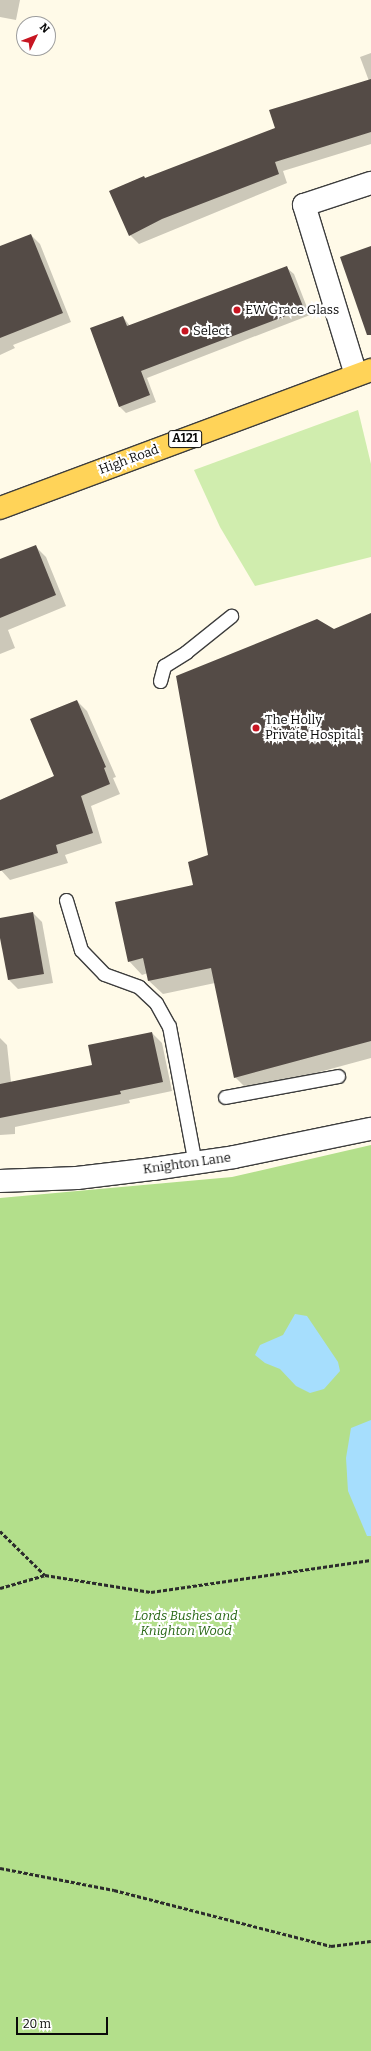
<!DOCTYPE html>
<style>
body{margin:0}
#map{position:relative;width:371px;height:2051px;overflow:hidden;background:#fffae8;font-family:Bitter,serif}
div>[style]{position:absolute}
.green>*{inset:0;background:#d0edae}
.forest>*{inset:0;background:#b3df8b}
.water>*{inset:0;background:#a6defd}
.shadow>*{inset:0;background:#0003}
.building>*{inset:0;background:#544b46}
.path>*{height:2.5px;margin-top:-1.25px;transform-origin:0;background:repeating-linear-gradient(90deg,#2c2c2c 0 4px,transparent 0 6px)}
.roads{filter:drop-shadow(1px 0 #3d3d3d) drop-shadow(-1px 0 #3d3d3d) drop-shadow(0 1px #3d3d3d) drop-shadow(0 -1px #3d3d3d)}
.service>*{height:13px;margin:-6.5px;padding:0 6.5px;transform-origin:6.5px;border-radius:6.5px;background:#fff}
.minor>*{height:22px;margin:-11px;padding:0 11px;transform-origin:11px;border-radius:11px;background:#fff}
.primary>*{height:22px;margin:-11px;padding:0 11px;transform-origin:11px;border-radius:11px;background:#ffd358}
.dots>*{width:11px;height:11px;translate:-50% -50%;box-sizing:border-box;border:2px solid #fff;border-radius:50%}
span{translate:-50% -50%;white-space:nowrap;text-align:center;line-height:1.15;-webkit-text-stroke:4px #fff;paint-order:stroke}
.shield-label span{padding:1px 3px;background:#fff;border:1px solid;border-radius:3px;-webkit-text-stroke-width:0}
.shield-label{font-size:12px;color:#0a0a0a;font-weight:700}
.poi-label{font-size:13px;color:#0a0a0a}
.left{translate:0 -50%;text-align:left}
.street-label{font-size:13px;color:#0a0a0a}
.park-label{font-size:13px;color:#286715;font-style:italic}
.north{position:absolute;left:16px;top:16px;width:40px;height:40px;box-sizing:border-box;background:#fff;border:1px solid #9d9d9d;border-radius:50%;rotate:47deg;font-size:11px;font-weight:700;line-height:16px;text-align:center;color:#0a0a0a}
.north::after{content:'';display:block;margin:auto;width:14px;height:18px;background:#c71622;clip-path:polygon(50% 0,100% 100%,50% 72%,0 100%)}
.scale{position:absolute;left:16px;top:2017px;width:92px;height:18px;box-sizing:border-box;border:2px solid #0a0a0a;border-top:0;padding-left:5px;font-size:12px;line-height:14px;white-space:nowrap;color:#0a0a0a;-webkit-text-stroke:3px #fff;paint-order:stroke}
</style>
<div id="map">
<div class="green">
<div style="clip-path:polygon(358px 410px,371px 464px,371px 557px,255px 586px,220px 527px,194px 470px)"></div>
</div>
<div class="forest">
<div style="clip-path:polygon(371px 1145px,371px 2051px,0 2051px,0 1198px,232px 1177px)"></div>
</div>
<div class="water">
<div style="clip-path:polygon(295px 1314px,307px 1316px,338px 1362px,340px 1371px,324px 1389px,310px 1393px,296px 1386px,280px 1369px,265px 1363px,255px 1355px,260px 1345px,283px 1335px)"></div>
<div style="clip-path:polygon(371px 1420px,371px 1536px,367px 1536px,348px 1491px,346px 1458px,351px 1428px)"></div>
</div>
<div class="shadow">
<div style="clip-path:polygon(0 0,20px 0,16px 20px,0 17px)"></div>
<div style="clip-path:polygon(371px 53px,371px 144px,283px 171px,287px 183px,139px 244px,130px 235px,146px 179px,276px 129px,369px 81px,360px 57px)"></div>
<div style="clip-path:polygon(31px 235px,40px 244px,71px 322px,13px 345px,15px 348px,0 355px,0 247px)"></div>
<div style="clip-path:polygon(287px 268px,294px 274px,310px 315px,147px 378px,156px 402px,126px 413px,119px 406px,123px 317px,130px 326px)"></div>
<div style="clip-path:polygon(35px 546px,46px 557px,66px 606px,8px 630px,15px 648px,0 654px,0 560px)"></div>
<div style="clip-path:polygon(371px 614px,371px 1058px,249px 1091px,235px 1077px,215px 983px,163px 994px,149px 981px,148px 973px,142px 975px,129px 961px,194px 885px,334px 630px)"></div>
<div style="clip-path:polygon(77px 701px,87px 711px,116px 777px,113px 778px,120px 794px,91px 806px,102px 843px,65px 855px,68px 863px,10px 880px,0 869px,0 800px,55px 776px)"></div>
<div style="clip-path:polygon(33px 913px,42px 922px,53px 983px,18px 989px,9px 980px,0 919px)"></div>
<div style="clip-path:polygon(152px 1033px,162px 1043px,172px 1091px,129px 1100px,130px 1103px,15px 1127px,15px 1134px,0 1135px,0 1038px,7px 1045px,11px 1082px,93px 1066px)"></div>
</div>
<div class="building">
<div style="clip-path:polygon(371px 79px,371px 132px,275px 162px,279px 174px,162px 219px,129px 236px,109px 191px,144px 176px,145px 178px,275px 128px,269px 110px)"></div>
<div style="clip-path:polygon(31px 234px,63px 313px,0 338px,0 246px)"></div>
<div style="clip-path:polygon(371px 246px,371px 335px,367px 335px,340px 257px)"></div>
<div style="clip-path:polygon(287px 266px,304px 309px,141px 371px,150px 395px,119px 407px,90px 328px,123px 316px,127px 326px)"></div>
<div style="clip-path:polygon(36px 545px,56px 595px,0 618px,0 559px)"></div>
<div style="clip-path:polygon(371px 613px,371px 1041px,234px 1078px,211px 968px,148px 981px,143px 958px,128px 962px,115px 902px,193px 885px,188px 862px,208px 855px,176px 676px,317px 619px,334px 629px)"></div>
<div style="clip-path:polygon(77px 700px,106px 767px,104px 768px,110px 784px,81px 796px,93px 833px,56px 845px,58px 853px,0 871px,0 800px,54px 776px,30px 719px)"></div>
<div style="clip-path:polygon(33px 912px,44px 974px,8px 980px,0 938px,0 918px)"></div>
<div style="clip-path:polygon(152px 1032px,163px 1082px,120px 1091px,121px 1094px,0 1118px,0 1084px,92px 1065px,88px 1045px)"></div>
</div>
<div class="path">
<div style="left:0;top:1531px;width:63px;rotate:44.4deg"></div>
<div style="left:0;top:1588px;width:47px;rotate:-16.1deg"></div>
<div style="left:45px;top:1575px;width:107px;rotate:9.1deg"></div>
<div style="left:151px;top:1592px;width:222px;rotate:-8.3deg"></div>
<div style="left:0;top:1868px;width:116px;rotate:10.9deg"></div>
<div style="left:114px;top:1890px;width:224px;rotate:14.5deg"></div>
<div style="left:331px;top:1946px;width:40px;rotate:-7.1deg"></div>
</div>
<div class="roads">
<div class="service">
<div style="left:160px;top:681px;width:16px;rotate:-75deg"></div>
<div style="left:164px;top:666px;width:26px;rotate:-32deg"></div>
<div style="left:186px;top:652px;width:58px;rotate:-38.7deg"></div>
<div style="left:66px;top:900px;width:52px;rotate:73.3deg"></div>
<div style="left:81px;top:950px;width:33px;rotate:46deg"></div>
<div style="left:104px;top:974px;width:37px;rotate:20deg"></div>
<div style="left:139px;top:987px;width:23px;rotate:43deg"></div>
<div style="left:156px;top:1003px;width:26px;rotate:61deg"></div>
<div style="left:169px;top:1026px;width:139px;rotate:79.3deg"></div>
<div style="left:225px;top:1097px;width:115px;rotate:-10.5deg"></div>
</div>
<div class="minor">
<div style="left:356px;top:375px;width:178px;rotate:-107deg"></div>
<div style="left:304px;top:205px;width:71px;rotate:-18.2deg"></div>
<div style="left:0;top:1181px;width:77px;rotate:-2.2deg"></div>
<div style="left:77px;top:1178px;width:77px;rotate:-6.8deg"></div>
<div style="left:153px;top:1169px;width:82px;rotate:-8.4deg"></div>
<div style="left:234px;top:1157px;width:140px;rotate:-11.6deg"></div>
</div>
<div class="primary">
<div style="left:0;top:508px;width:396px;rotate:-20.4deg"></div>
</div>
</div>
<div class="dots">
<div style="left:237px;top:310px;background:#c71622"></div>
<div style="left:185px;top:331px;background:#c71622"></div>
<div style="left:256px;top:728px;background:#c71622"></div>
</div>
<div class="shield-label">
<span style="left:185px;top:439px">A121</span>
</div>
<div class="poi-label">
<span class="left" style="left:245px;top:310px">EW Grace Glass</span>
<span class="left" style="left:193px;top:331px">Select</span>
<span class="left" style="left:265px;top:728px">The Holly<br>Private Hospital</span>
</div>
<div class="street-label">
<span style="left:129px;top:460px;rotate:-20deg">High Road</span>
<span style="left:187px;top:1164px;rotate:-8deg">Knighton Lane</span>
</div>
<div class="park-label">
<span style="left:186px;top:1624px">Lords Bushes and<br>Knighton Wood</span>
</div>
<div class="north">N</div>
<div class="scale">20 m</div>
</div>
